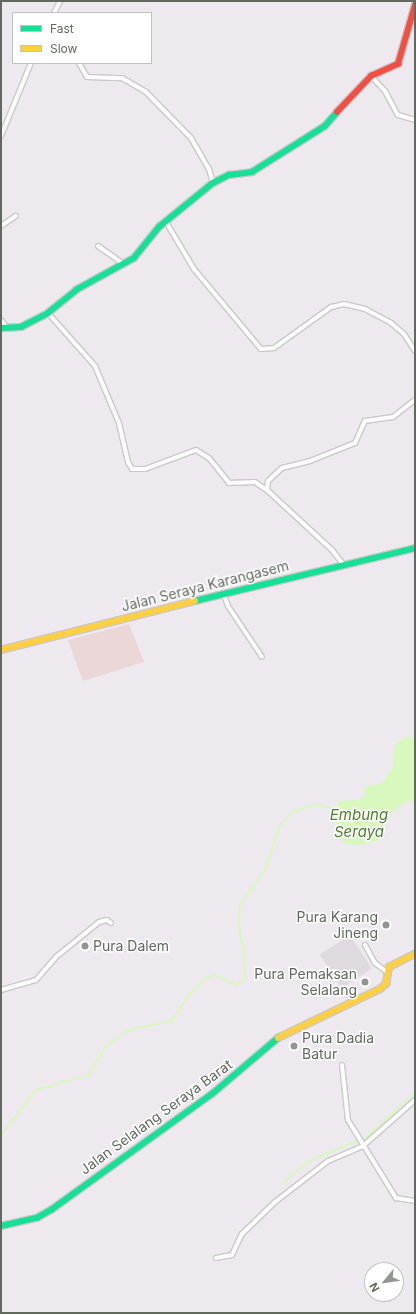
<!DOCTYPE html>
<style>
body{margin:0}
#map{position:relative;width:416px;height:1314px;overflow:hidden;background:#eee9ef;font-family:Inter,sans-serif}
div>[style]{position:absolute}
.education>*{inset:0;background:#dfd9e0;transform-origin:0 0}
.green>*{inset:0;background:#ebd7d7}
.water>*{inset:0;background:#d8f8be}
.stream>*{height:1.5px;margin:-0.75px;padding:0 0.75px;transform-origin:0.75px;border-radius:0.75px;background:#d8f8be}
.roads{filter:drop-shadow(1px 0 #c9c9c9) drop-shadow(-1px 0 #c9c9c9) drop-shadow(0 1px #c9c9c9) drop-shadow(0 -1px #c9c9c9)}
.street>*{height:4px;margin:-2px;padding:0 2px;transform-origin:2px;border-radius:2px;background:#fcfcfd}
.fast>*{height:5.5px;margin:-2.75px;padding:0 2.75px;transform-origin:2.75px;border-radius:2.75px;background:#16e098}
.slow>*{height:5.5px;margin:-2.75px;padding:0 2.75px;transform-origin:2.75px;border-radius:2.75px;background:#ffcf43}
.jam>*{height:5.5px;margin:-2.75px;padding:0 2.75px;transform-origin:2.75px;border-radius:2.75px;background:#f24e42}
.dots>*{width:11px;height:11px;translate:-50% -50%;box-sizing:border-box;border:2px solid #fff;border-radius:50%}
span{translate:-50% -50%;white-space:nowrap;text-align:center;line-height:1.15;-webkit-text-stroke:3px #fff;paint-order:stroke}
.street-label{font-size:14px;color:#61685e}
.poi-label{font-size:14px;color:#61685e}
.right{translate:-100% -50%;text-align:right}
.left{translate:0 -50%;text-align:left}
.water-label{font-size:15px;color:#4d7e31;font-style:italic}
.frame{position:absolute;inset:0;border:2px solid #61685e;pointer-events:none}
.legend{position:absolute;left:12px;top:12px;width:140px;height:52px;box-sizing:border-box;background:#fff;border:1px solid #c0c3bf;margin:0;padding:5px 7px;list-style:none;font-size:12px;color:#61685e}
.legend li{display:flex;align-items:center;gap:8px;height:20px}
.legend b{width:20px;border:1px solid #c0c3bf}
.north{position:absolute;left:364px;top:1262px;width:40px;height:40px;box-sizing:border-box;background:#fff;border:1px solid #c0c3bf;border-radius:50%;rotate:241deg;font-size:11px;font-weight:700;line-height:16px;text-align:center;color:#61685e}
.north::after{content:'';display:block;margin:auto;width:14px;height:18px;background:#929591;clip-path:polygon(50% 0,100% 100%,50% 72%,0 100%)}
</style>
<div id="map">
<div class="education">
<div style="left:350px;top:935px;width:40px;height:36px;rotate:57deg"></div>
</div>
<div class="green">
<div style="clip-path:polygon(129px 624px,144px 662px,83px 681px,68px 640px)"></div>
</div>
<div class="water">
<div style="clip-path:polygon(406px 737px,415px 737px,415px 801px,407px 801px,384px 818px,380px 840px,361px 845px,346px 844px,342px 841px,333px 813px,339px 801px,359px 800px,364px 797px,365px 786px,381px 784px,393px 768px,395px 745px)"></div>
</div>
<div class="stream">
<div style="left:1px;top:1135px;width:57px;rotate:-52.1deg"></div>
<div style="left:36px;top:1090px;width:55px;rotate:-15.8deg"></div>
<div style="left:89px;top:1075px;width:34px;rotate:-60deg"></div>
<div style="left:106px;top:1046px;width:27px;rotate:-36deg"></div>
<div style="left:128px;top:1030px;width:45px;rotate:-11.6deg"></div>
<div style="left:172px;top:1021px;width:28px;rotate:-58deg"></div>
<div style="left:187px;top:997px;width:27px;rotate:-45deg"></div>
<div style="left:206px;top:978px;width:9px;rotate:-18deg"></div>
<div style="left:215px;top:975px;width:24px;rotate:24deg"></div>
<div style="left:237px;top:985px;width:9px;rotate:-36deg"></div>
<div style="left:244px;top:980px;width:20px;rotate:-87deg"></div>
<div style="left:245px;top:960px;width:39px;rotate:-100deg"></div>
<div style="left:238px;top:922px;width:19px;rotate:-81deg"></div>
<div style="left:241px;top:903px;width:38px;rotate:-53deg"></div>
<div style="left:264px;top:873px;width:50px;rotate:-71.2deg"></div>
<div style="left:280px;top:826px;width:18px;rotate:-49deg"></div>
<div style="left:292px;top:812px;width:23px;rotate:-18deg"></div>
<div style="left:314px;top:805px;width:21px;rotate:8deg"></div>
<div style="left:284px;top:1182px;width:33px;rotate:-40deg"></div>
<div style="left:309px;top:1161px;width:63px;rotate:-22.5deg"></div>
<div style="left:367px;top:1137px;width:66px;rotate:-43.2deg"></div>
</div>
<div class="roads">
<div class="street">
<div style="left:54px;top:13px;width:13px;rotate:-63deg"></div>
<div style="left:79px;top:63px;width:16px;rotate:60deg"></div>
<div style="left:87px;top:77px;width:35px;rotate:2deg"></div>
<div style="left:122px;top:78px;width:28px;rotate:30deg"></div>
<div style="left:146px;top:92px;width:64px;rotate:45.6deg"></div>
<div style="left:191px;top:138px;width:36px;rotate:60deg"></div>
<div style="left:209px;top:169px;width:15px;rotate:74deg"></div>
<div style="left:371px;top:76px;width:21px;rotate:47deg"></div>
<div style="left:385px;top:91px;width:27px;rotate:62deg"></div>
<div style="left:398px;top:115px;width:18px;rotate:16deg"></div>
<div style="left:1px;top:136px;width:79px;rotate:-67.7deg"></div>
<div style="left:166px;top:222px;width:55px;rotate:59.2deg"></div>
<div style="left:194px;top:269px;width:104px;rotate:50.1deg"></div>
<div style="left:261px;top:349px;width:13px;rotate:-4deg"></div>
<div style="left:274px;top:348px;width:70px;rotate:-35.7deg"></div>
<div style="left:331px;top:307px;width:13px;rotate:-13deg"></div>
<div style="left:344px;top:304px;width:22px;rotate:13deg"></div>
<div style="left:365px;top:309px;width:30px;rotate:28deg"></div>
<div style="left:391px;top:323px;width:17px;rotate:40deg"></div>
<div style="left:404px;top:334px;width:20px;rotate:57deg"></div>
<div style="left:1px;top:226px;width:18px;rotate:-34deg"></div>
<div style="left:98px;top:246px;width:32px;rotate:35deg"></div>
<div style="left:48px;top:313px;width:71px;rotate:48.4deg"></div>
<div style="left:95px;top:366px;width:62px;rotate:67.2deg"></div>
<div style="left:119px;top:423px;width:40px;rotate:77deg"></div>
<div style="left:128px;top:462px;width:8px;rotate:60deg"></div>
<div style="left:132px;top:469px;width:13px"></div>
<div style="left:145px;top:469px;width:54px;rotate:-20.4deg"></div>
<div style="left:196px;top:450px;width:15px;rotate:32deg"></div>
<div style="left:209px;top:458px;width:32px;rotate:51deg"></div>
<div style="left:229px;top:483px;width:26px;rotate:-2deg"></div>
<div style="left:255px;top:482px;width:14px;rotate:34deg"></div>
<div style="left:1px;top:320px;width:10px;rotate:53deg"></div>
<div style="left:343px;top:564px;width:18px;rotate:-128deg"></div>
<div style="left:332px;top:550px;width:88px;rotate:-137.3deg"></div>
<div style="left:267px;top:490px;width:9px;rotate:-84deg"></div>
<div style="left:268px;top:481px;width:19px;rotate:-43deg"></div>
<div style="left:282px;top:468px;width:29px;rotate:-14deg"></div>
<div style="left:310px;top:461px;width:48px;rotate:-21.8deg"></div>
<div style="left:355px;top:443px;width:24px;rotate:-66deg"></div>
<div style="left:365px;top:421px;width:28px;rotate:-8deg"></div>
<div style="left:393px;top:417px;width:28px;rotate:-38deg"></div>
<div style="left:224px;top:595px;width:12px;rotate:70deg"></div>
<div style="left:228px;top:606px;width:61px;rotate:56.3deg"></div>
<div style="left:365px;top:945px;width:21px;rotate:61deg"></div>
<div style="left:375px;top:963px;width:15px;rotate:37deg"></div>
<div style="left:1px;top:990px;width:36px;rotate:-16deg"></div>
<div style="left:36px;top:980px;width:30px;rotate:-49deg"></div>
<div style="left:56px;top:957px;width:55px;rotate:-39.1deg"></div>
<div style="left:99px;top:922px;width:8px;rotate:-14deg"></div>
<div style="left:107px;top:920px;width:5px;rotate:37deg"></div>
<div style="left:342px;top:1065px;width:55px;rotate:83.8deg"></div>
<div style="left:348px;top:1120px;width:92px;rotate:58.4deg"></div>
<div style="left:396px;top:1198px;width:19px;rotate:9deg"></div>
<div style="left:216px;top:1258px;width:16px;rotate:-11deg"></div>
<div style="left:232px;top:1255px;width:23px;rotate:-65deg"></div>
<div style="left:242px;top:1234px;width:46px;rotate:-44.1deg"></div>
<div style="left:275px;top:1202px;width:67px;rotate:-37.7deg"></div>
<div style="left:328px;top:1161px;width:38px;rotate:-23deg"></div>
<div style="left:363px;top:1146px;width:69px;rotate:-41.5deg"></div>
</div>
<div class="fast">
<div style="left:1px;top:328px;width:20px;rotate:-3deg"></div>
<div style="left:21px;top:327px;width:30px;rotate:-27deg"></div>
<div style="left:48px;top:313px;width:36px;rotate:-39deg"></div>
<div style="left:76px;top:290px;width:66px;rotate:-28.9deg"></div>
<div style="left:134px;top:258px;width:40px;rotate:-51deg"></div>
<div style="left:159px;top:227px;width:70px;rotate:-39.2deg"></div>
<div style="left:213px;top:183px;width:18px;rotate:-27deg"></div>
<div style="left:229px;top:175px;width:23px;rotate:-7deg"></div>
<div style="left:252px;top:172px;width:86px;rotate:-32.2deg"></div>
<div style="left:325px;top:126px;width:18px;rotate:-49deg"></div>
<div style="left:195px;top:601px;width:226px;rotate:-13.5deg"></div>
<div style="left:1px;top:1226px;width:37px;rotate:-13deg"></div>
<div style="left:37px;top:1218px;width:16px;rotate:-30deg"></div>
<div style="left:51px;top:1210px;width:198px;rotate:-35.8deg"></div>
<div style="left:212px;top:1094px;width:87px;rotate:-40.3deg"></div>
</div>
<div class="slow">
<div style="left:1px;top:650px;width:200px;rotate:-14.2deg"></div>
<div style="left:278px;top:1038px;width:113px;rotate:-25.7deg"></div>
<div style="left:380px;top:989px;width:8px;rotate:-40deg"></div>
<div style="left:386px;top:984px;width:17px;rotate:-80deg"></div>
<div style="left:389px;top:967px;width:29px;rotate:-27deg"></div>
</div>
<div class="jam">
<div style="left:337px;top:112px;width:50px;rotate:-46.6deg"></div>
<div style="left:371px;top:76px;width:30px;rotate:-24deg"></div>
<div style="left:398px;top:64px;width:61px;rotate:-73.9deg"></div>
</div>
</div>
<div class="dots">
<div style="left:386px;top:925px;background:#929591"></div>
<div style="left:85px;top:946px;background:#929591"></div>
<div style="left:365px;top:982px;background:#929591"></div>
<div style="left:294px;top:1046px;background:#929591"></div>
</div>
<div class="street-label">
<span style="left:205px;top:586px;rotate:-14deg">Jalan Seraya Karangasem</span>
<span style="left:156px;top:1117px;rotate:-36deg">Jalan Selalang Seraya Barat</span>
</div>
<div class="poi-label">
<span class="right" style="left:378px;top:925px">Pura Karang<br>Jineng</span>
<span class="left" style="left:93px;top:946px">Pura Dalem</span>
<span class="right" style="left:357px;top:982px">Pura Pemaksan<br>Selalang</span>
<span class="left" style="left:302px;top:1046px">Pura Dadia<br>Batur</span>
</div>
<div class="water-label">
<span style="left:359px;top:823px">Embung<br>Seraya</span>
</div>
<div class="frame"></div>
<ul class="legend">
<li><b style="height:5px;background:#16e098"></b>Fast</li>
<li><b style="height:5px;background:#ffcf43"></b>Slow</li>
</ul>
<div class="north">N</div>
</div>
